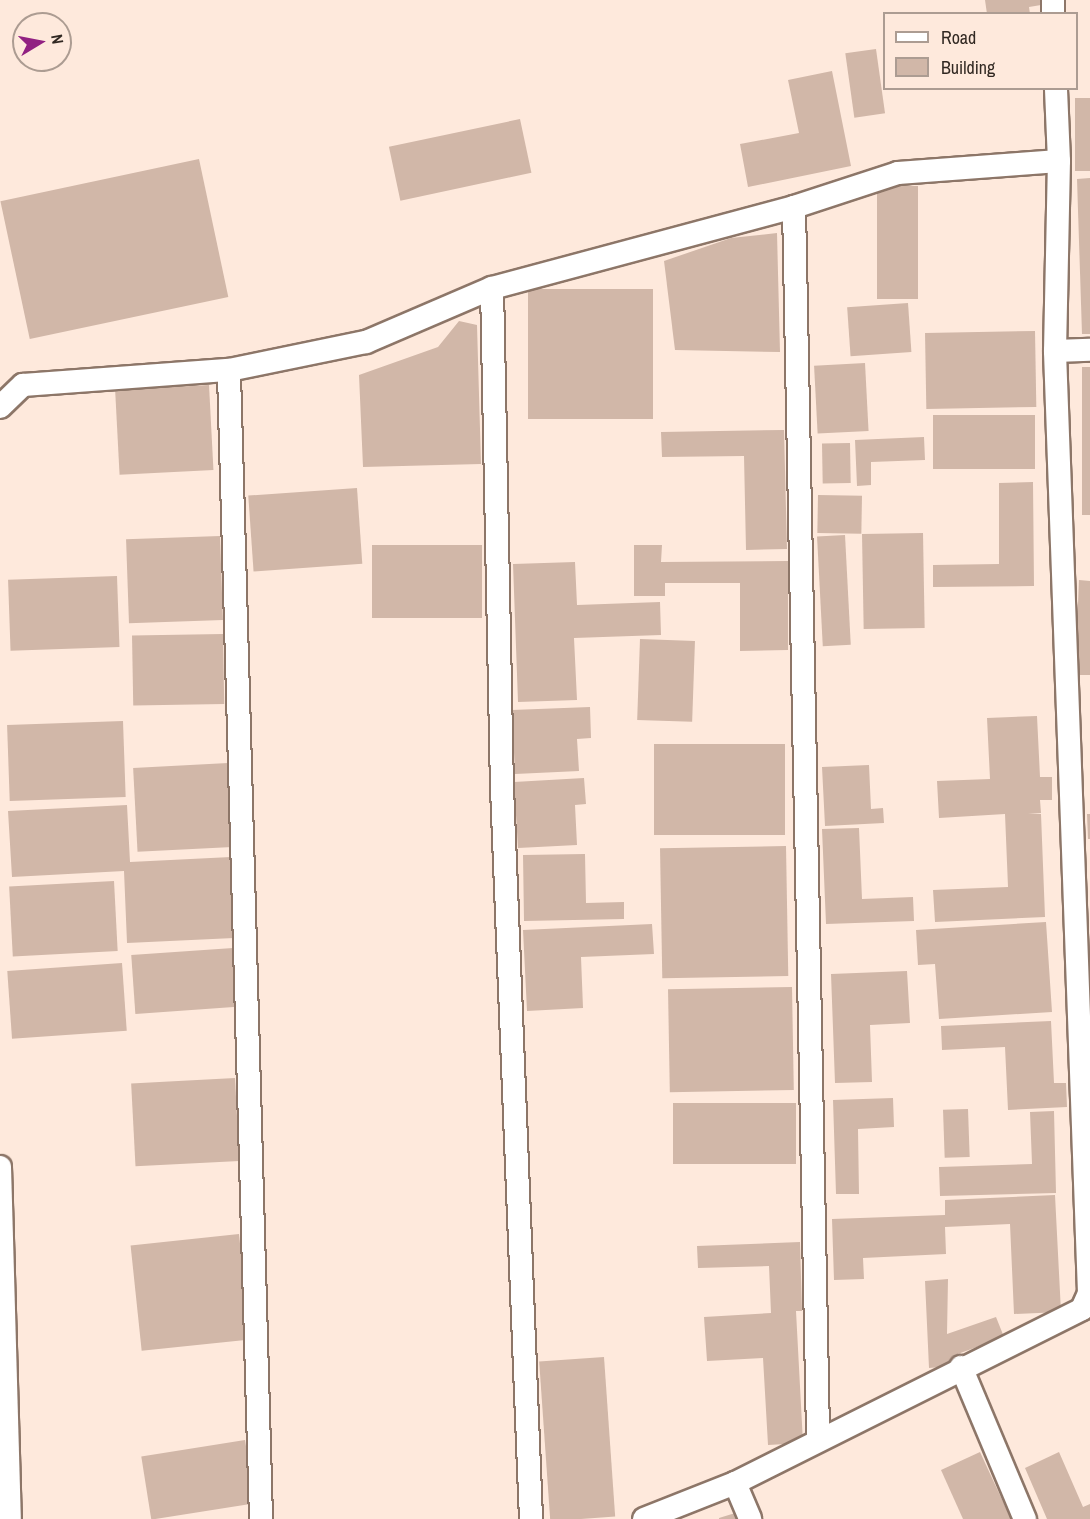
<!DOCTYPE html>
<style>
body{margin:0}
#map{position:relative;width:1090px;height:1519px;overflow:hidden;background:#fee9dc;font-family:"Archivo Narrow",sans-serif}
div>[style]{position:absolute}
.building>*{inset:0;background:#d1b7a8;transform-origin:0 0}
.roads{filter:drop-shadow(2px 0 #8d7668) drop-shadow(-2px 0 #8d7668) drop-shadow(0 2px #8d7668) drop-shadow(0 -2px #8d7668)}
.minor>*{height:22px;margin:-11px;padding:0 11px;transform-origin:11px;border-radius:11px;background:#fff}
span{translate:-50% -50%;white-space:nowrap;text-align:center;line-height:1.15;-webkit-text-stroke:4.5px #fee9dc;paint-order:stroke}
.legend{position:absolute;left:883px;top:12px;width:195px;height:78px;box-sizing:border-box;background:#fee9dc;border:2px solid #ac9c92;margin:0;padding:8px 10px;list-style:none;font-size:18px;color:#312822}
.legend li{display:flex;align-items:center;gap:12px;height:30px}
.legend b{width:30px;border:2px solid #ac9c92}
.north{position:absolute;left:12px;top:12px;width:60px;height:60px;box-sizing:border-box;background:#fee9dc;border:2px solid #ac9c92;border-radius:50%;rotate:80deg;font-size:16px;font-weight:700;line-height:24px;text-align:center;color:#312822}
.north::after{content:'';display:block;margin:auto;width:21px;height:27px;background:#912182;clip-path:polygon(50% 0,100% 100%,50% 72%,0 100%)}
</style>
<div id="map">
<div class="building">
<div style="clip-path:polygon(985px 0,1047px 0,1047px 4px,1029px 7px,1030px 14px,987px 14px)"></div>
<div style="left:876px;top:49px;width:65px;height:31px;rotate:82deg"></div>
<div style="clip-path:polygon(832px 71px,851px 166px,748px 187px,740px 144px,799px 133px,788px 80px)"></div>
<div style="left:1075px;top:98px;width:15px;height:73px"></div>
<div style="left:520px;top:119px;width:55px;height:134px;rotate:78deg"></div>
<div style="left:199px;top:159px;width:141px;height:203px;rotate:78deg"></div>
<div style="clip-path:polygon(1090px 178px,1090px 334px,1082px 334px,1077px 179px)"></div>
<div style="left:877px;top:186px;width:41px;height:113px"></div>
<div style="clip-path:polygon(777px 233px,780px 352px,675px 350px,664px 261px,731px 238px)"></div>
<div style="left:528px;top:289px;width:125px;height:130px"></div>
<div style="left:908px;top:303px;width:49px;height:61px;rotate:86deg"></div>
<div style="clip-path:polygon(459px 321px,477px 325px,481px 464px,363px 467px,359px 375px,438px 347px)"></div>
<div style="left:1035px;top:331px;width:76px;height:110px;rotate:89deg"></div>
<div style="left:865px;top:363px;width:68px;height:51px;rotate:87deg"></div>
<div style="left:1082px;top:367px;width:8px;height:148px"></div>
<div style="left:209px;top:385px;width:85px;height:94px;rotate:87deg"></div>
<div style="left:933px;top:415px;width:102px;height:54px"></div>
<div style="clip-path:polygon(784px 430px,787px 549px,746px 550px,744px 456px,662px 457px,661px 432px)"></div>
<div style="clip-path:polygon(924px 437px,925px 460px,871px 462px,871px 485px,857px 486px,855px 440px)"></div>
<div style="left:850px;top:443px;width:40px;height:28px;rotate:89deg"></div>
<div style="clip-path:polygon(1033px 482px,1034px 586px,933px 587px,933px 565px,999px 564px,999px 483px)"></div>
<div style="left:357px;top:488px;width:76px;height:109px;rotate:86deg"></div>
<div style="left:818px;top:495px;width:44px;height:38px;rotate:1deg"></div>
<div style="left:923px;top:533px;width:95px;height:61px;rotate:89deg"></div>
<div style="left:845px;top:535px;width:110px;height:28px;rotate:87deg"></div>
<div style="left:220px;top:536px;width:84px;height:94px;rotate:88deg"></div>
<div style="left:372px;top:545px;width:110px;height:73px"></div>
<div style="clip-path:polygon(634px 545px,662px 545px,661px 562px,788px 561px,788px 650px,740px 651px,740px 583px,665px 583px,665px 596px,634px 596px)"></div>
<div style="clip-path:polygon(575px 562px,577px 605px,660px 602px,661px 635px,574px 638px,577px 700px,518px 702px,513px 564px)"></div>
<div style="left:117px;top:576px;width:71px;height:109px;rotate:88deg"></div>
<div style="clip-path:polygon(1079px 580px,1090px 581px,1090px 675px,1075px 675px)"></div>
<div style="left:223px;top:634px;width:70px;height:91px;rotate:89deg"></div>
<div style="left:640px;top:639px;width:55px;height:81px;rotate:2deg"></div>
<div style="clip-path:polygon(590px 707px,591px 738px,577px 739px,579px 771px,515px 774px,512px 710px)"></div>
<div style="clip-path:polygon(1037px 716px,1040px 777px,1052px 777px,1052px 800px,1040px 800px,1041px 813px,1028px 813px,1041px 814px,1045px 917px,935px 922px,933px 890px,1008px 887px,1005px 814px,939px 818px,937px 781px,990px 779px,987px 718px)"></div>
<div style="left:123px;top:721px;width:76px;height:116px;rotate:88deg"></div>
<div style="left:654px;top:744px;width:131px;height:91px"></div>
<div style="left:228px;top:763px;width:84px;height:95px;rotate:87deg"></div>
<div style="clip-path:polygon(869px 765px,871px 809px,883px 808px,884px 823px,825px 826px,822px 767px)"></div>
<div style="clip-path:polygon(584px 778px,586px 804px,575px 805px,577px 845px,518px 848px,514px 782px)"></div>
<div style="clip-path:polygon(127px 805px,130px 862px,231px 857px,234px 938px,127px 943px,124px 871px,12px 877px,8px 811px)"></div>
<div style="clip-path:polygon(1087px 814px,1090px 814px,1090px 839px,1088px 839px)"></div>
<div style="clip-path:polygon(859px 828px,862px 899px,913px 897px,914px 921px,826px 924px,822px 829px)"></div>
<div style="left:786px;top:846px;width:130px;height:126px;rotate:89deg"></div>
<div style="clip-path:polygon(585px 854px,586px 903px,624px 902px,624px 919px,524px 921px,523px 855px)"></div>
<div style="left:114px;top:881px;width:70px;height:105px;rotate:87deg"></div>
<div style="clip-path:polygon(1046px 922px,1052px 1012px,939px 1019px,935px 964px,918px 965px,916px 930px)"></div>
<div style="clip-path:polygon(652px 924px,654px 954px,581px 957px,583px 1008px,527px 1011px,523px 930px)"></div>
<div style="left:233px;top:948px;width:59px;height:102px;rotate:86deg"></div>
<div style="left:122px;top:963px;width:68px;height:115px;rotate:86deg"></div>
<div style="clip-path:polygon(907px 971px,910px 1023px,870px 1025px,872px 1082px,835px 1083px,831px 974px)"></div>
<div style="left:792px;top:987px;width:103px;height:124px;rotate:89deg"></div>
<div style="clip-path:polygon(1051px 1021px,1054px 1083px,1066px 1083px,1067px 1107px,1008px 1110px,1005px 1047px,942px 1050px,941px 1026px)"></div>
<div style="left:235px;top:1078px;width:83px;height:104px;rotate:87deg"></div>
<div style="clip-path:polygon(893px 1098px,894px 1127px,858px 1129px,859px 1194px,836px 1194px,833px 1100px)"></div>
<div style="left:673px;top:1103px;width:123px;height:61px"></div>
<div style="left:968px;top:1109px;width:48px;height:25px;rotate:88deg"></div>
<div style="clip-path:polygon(1054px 1111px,1056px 1193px,940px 1196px,939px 1167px,1032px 1164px,1030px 1112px)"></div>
<div style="clip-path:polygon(1055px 1195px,1061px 1312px,1014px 1314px,1010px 1224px,945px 1227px,946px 1254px,863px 1258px,864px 1279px,834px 1280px,832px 1219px,945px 1215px,945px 1200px)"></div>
<div style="left:239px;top:1234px;width:106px;height:109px;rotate:84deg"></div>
<div style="clip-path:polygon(800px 1242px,802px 1311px,796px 1311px,803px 1443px,768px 1445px,763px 1358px,707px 1361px,704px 1317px,771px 1313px,769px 1266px,698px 1268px,697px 1246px)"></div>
<div style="clip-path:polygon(948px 1279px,947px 1334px,996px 1317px,1004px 1337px,955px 1355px,953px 1366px,929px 1368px,925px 1281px)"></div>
<div style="left:604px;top:1357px;width:160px;height:65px;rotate:86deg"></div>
<div style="left:245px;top:1440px;width:64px;height:105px;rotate:81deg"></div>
<div style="clip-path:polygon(980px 1452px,1011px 1519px,963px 1519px,941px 1470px)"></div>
<div style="clip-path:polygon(1059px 1452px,1083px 1507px,1090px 1504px,1090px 1519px,1047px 1519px,1025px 1468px)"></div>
<div style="clip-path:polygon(745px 1510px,748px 1519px,719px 1519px,719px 1518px)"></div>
</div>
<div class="roads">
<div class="minor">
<div style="left:1053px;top:0;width:14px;rotate:90deg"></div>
<div style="left:794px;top:207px;width:1231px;rotate:88.88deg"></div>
<div style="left:1055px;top:351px;width:190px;rotate:-88.8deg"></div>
<div style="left:1059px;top:161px;width:73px;rotate:-92.4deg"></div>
<div style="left:0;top:407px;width:32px;rotate:-44deg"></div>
<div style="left:23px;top:385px;width:207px;rotate:-4.2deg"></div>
<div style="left:0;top:1167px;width:352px;rotate:88.4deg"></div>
<div style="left:961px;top:1367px;width:165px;rotate:67.2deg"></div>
<div style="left:735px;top:1483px;width:39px;rotate:67deg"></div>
<div style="left:261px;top:1519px;width:1149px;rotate:-91.6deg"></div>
<div style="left:229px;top:370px;width:140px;rotate:-11.6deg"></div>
<div style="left:366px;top:342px;width:137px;rotate:-23.2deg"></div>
<div style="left:531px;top:1519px;width:731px;rotate:-92.27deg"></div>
<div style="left:502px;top:789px;width:501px;rotate:-91.14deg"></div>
<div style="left:492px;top:288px;width:313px;rotate:-15deg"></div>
<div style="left:794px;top:207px;width:109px;rotate:-18.1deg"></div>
<div style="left:898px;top:173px;width:161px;rotate:-4.3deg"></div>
<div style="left:644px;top:1519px;width:98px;rotate:-21.6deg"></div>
<div style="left:735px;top:1483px;width:388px;rotate:-26.6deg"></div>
<div style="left:1082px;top:1309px;width:17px;rotate:-66deg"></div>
<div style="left:1089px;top:1293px;width:943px;rotate:-92.07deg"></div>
<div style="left:1055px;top:351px;width:35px;rotate:-2deg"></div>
</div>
</div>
<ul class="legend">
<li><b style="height:8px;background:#fff"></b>Road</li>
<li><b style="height:16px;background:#d1b7a8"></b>Building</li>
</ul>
<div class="north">N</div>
</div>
